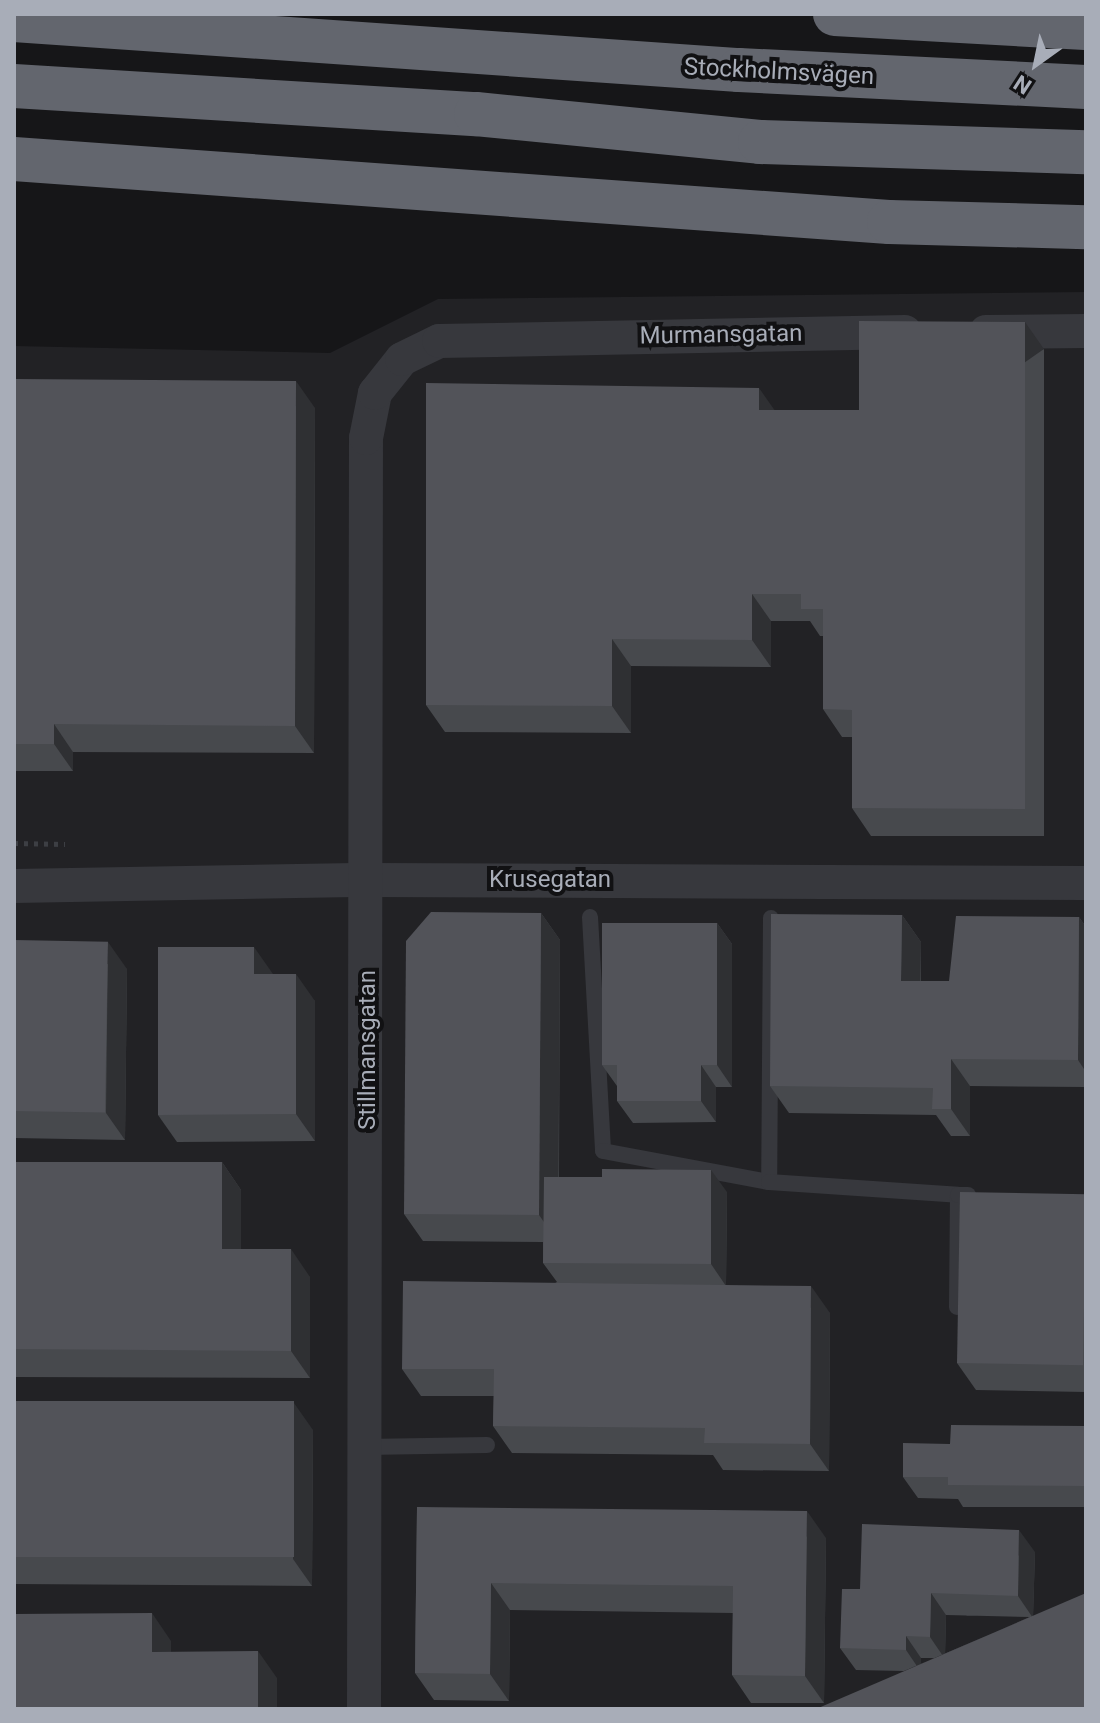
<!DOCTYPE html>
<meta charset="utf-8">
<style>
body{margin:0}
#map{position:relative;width:1100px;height:1723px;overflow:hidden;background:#161618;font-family:Roboto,sans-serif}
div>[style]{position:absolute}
.built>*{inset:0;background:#222225}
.path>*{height:5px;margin-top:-2.5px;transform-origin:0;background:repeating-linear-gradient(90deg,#3d3f44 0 4px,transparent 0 10px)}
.lane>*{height:16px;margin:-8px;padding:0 8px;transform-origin:8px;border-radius:8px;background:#37383d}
.street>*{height:34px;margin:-17px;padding:0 17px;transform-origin:17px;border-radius:17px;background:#37383d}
.highway>*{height:44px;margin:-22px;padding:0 22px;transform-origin:22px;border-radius:22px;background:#63666e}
.wall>*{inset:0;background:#47494d}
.shaded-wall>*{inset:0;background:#2f3033;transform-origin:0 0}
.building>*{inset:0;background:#525359;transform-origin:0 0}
span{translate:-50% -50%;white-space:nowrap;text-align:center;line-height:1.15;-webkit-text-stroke:8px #111113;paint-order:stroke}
.street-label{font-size:24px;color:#a8adb8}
.frame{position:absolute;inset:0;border:16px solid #a8adb8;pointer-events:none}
.north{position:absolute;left:996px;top:24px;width:80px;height:80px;-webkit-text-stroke:6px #111113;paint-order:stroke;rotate:213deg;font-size:22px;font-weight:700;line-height:32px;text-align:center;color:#a8adb8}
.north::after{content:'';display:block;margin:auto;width:28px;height:36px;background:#a8adb8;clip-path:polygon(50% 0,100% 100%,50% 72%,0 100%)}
</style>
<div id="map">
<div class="built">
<div style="clip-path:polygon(1086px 292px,1086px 1709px,14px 1709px,14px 346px,330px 353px,438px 299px)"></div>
</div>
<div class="path">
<div style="left:14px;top:843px;width:51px;rotate:1.1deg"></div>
</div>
<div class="lane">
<div style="left:590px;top:917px;width:234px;rotate:86.8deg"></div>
<div style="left:603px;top:1151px;width:169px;rotate:10.6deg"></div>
<div style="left:771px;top:918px;width:264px;rotate:90.4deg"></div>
<div style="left:769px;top:1182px;width:189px;rotate:3.9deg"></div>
<div style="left:957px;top:1307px;width:112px;rotate:-89.5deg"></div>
<div style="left:958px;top:1195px;width:10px"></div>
<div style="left:365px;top:1447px;width:122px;rotate:-0.9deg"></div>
</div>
<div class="street">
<div style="left:986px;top:332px;width:100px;rotate:-0.6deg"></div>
<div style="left:14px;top:886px;width:355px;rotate:-1deg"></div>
<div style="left:369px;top:880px;width:717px;rotate:0.24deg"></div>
<div style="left:364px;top:1709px;width:1271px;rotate:-89.91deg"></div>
<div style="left:366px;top:438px;width:46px;rotate:-78.7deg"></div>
<div style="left:375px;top:393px;width:43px;rotate:-51.5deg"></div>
<div style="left:402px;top:359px;width:41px;rotate:-25.9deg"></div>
<div style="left:439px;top:341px;width:466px;rotate:-1.1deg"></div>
</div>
<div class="highway">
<div style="left:835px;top:14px;width:251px;rotate:3.2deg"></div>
<div style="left:14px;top:20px;width:727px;rotate:3.95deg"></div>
<div style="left:739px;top:70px;width:347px;rotate:2.8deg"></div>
<div style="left:14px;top:86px;width:463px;rotate:3.5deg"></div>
<div style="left:476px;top:114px;width:285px;rotate:5.6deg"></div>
<div style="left:760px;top:142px;width:326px;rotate:1.8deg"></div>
<div style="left:14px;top:159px;width:877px;rotate:4.12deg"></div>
<div style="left:889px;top:222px;width:197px;rotate:1.5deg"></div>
</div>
<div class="wall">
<div style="clip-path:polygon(1044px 349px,1044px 836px,871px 836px,852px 808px,852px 737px,842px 737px,823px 709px,823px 636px,820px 636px,810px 621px,771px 621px,771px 667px,631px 666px,631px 733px,445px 732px,426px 705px,775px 410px,859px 410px)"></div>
<div style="clip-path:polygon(14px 379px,315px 408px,314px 753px,73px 752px,73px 771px,14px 771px)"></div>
<div style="clip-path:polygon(541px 913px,560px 940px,559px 1177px,727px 1192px,726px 1285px,830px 1313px,829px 1471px,723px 1470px,713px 1455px,512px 1453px,493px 1426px,494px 1396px,421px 1396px,402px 1369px,557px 1282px,543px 1263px,543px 1242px,423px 1241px,404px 1214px)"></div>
<div style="clip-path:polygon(902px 915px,921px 942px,921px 981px,949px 981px,1079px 917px,1086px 927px,1086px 1087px,970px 1086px,970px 1136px,951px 1136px,936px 1115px,789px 1113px,770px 1086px)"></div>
<div style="clip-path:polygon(717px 923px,732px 944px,732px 1087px,716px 1087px,716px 1122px,633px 1123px,617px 1101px,617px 1086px,602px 1065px)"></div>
<div style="clip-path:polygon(14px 940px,127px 969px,125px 1140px,14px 1138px)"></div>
<div style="clip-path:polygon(273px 974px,315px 1001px,315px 1141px,177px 1142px,158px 1115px)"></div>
<div style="clip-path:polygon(14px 1162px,222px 1162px,241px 1190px,241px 1249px,310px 1277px,310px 1378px,14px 1377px)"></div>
<div style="clip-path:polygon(1086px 1194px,1086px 1392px,976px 1390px,957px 1363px)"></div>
<div style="clip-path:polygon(14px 1401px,313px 1430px,312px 1586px,14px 1584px)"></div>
<div style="clip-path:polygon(1086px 1426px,1086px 1507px,963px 1507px,958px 1499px,918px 1498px,903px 1477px,950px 1444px)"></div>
<div style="clip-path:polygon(417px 1507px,826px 1538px,824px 1703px,751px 1703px,732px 1675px,733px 1613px,510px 1610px,509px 1701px,434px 1700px,415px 1673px)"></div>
<div style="clip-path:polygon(evenodd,1035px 1552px,1033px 1616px,904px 1671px,856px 1670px,840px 1648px,860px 1589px,1035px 1552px,946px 1615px,1030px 1617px,945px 1654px,946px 1615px,1035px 1552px,921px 1658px,934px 1658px,921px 1664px,921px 1658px)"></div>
</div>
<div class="shaded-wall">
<div style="left:1025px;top:322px;width:33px;height:487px;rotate:55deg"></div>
<div style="clip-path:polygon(296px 381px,315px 408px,314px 753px,295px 726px)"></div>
<div style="clip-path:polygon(759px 388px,778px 415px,759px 410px)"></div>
<div style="clip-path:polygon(752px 594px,771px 621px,771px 667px,752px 640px)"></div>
<div style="clip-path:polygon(612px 639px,631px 666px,631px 733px,612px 706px)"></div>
<div style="clip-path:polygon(54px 724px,73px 752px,73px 771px,54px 744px)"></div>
<div style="clip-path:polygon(541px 913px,560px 940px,558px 1242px,539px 1215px)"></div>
<div style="clip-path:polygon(902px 915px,921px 942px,920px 1008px,901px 981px)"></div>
<div style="clip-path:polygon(1079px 917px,1086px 927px,1086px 1072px,1078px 1060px)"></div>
<div style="clip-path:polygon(717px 923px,732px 944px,732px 1087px,717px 1065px)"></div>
<div style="clip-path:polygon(108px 942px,127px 969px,125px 1140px,106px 1113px)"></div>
<div style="clip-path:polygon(254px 947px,273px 974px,254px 974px)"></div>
<div style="clip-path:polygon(296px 974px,315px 1001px,315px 1141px,296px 1114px)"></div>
<div style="clip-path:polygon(951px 1059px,970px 1086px,970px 1136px,951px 1109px)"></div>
<div style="clip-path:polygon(701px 1065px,716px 1087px,716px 1122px,701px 1101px)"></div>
<div style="clip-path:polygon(222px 1162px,241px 1190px,241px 1277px,222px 1249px)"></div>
<div style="clip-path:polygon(711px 1170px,727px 1192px,726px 1286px,711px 1264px)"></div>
<div style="clip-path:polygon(291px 1249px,310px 1277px,310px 1378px,291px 1351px)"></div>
<div style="clip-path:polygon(811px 1286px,830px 1313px,829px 1471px,810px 1444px)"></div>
<div style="clip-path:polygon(294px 1403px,313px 1430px,312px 1586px,293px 1559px)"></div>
<div style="clip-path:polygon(807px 1511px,826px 1538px,824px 1703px,805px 1676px)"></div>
<div style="clip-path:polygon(1019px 1530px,1035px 1552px,1033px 1618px,1018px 1596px)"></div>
<div style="clip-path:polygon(491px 1583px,510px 1610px,509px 1701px,490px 1674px)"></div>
<div style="clip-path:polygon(931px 1593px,946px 1615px,945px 1659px,930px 1637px)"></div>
<div style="clip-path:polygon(152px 1613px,171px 1641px,171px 1679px,152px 1652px)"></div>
<div style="clip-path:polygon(906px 1636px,921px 1658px,921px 1672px,906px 1650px)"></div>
<div style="clip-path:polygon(258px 1651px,277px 1678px,277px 1709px,258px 1709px)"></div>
</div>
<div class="building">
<div style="clip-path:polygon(859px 321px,1025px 322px,1025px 809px,852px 808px,852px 710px,823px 709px,823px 609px,801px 609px,801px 594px,752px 594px,752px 640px,612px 639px,612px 706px,426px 705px,426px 383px,759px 388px,759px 410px,859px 410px)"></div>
<div style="clip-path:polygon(14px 379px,296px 381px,295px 726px,54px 724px,54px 744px,14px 744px)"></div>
<div style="clip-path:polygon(431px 912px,541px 913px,539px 1215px,404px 1214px,406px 941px)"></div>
<div style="clip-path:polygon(771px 914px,902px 915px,901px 981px,949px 981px,956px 916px,1079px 917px,1078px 1060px,951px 1059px,951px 1109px,932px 1109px,933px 1088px,770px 1086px)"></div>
<div style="clip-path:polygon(602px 923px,717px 923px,717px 1065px,701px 1065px,701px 1101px,617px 1101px,617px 1065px,602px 1065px)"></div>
<div style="left:14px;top:940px;width:94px;height:171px;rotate:1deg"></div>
<div style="clip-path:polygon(158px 947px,254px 947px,254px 974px,296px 974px,296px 1114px,158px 1115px)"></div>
<div style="clip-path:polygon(14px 1162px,222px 1162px,222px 1249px,291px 1249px,291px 1351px,14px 1349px)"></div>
<div style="clip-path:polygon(602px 1169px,711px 1170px,711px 1264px,543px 1263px,544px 1177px,602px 1177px)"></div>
<div style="left:960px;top:1192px;width:126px;height:171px;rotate:1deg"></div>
<div style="clip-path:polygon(403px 1281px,811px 1286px,810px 1444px,704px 1443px,705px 1428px,493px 1426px,494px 1369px,402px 1369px)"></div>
<div style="left:14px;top:1401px;width:280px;height:156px"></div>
<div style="clip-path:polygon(951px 1425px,1086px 1426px,1086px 1486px,948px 1485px,948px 1477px,903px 1477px,903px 1443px,950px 1444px)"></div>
<div style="clip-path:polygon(417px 1507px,807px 1511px,805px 1676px,732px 1675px,733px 1586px,491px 1583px,490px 1674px,415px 1673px)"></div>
<div style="clip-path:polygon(862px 1524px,1019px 1530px,1018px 1596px,931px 1593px,930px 1637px,906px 1636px,906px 1650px,840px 1648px,842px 1589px,860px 1589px)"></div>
<div style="clip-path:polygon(1086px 1593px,1086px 1709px,816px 1709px)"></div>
<div style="clip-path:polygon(152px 1613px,152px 1652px,258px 1651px,258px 1709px,14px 1709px,14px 1614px)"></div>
</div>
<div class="street-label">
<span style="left:779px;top:72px;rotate:3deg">Stockholmsvägen</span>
<span style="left:721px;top:335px;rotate:-1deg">Murmansgatan</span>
<span style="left:550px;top:880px">Krusegatan</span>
<span style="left:368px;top:1050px;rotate:-90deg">Stillmansgatan</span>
</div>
<div class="frame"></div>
<div class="north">N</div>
</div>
